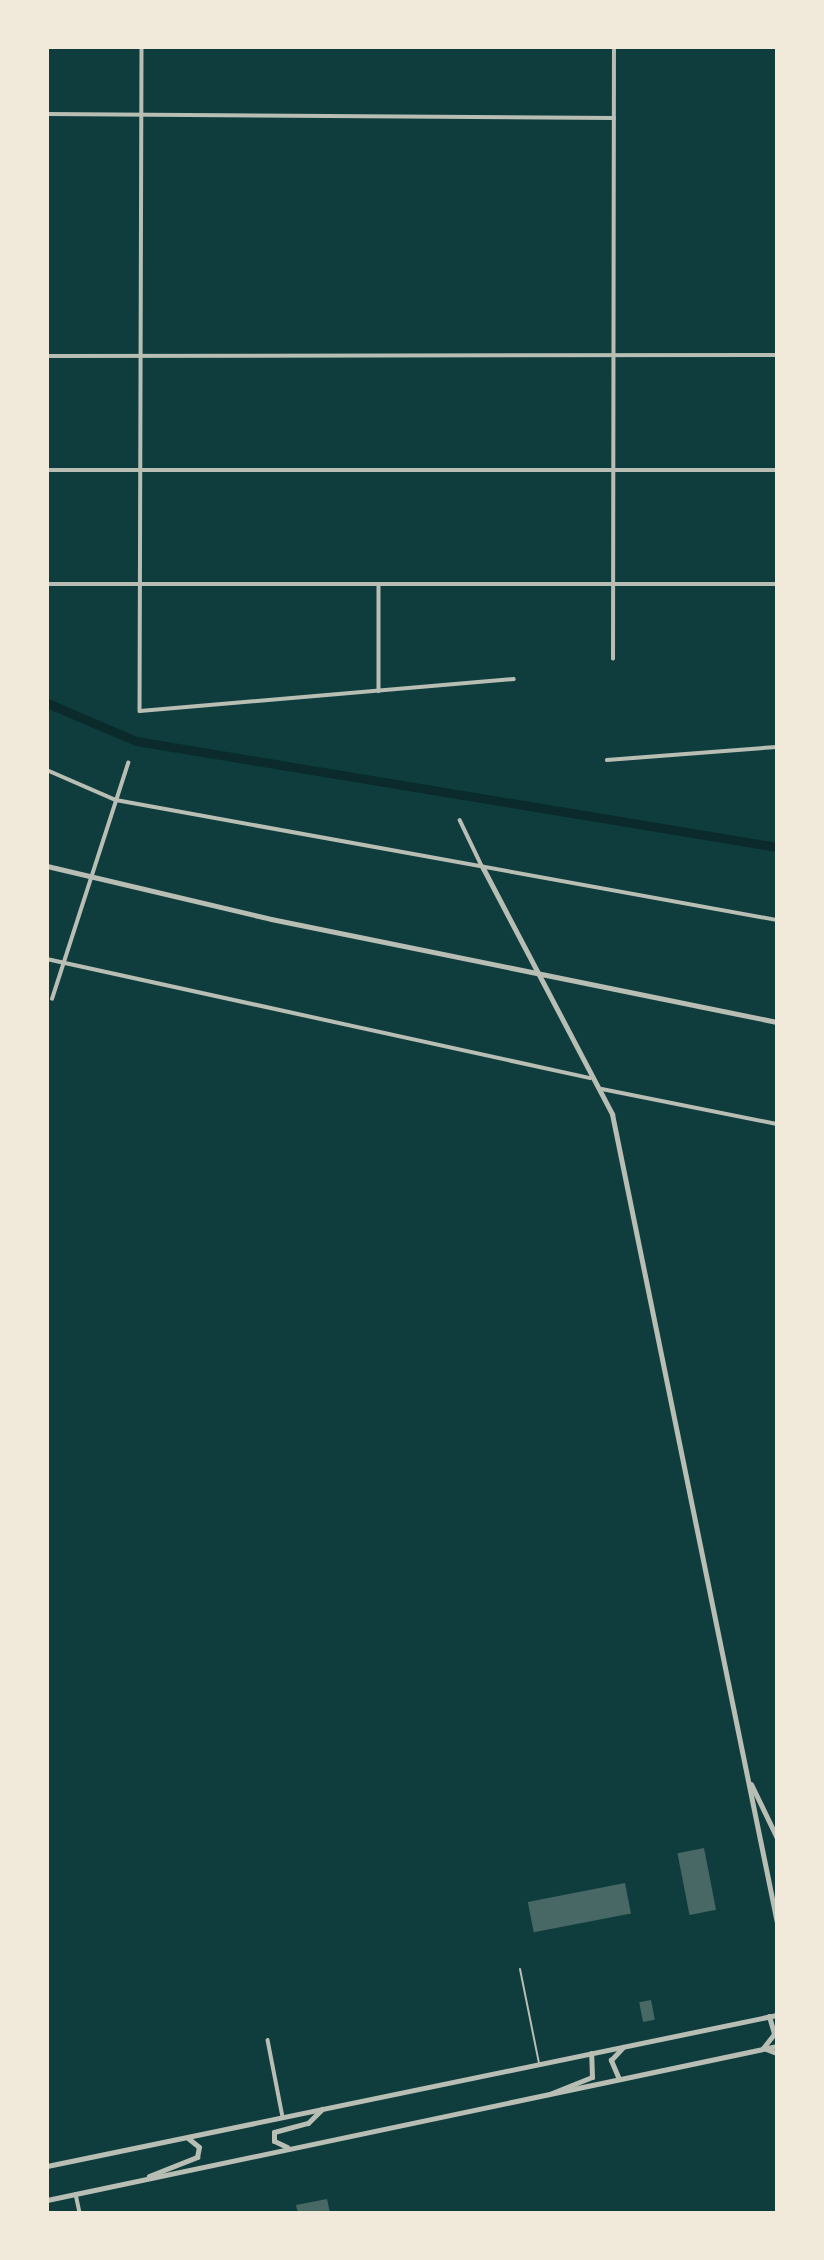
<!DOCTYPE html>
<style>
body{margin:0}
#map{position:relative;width:824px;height:2260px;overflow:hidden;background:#0f3d3e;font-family:"DM Sans",sans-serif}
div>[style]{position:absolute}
.canal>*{height:9px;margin:-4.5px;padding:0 4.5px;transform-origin:4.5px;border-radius:4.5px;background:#0a2a2b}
.building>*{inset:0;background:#486865;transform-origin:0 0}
.service>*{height:2px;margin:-1px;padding:0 1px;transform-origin:1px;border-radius:1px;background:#b8beb3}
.minor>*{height:3.5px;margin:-1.75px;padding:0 1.75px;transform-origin:1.75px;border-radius:1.75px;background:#b8beb3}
.tertiary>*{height:5px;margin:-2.5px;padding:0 2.5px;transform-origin:2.5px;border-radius:2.5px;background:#b8beb3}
span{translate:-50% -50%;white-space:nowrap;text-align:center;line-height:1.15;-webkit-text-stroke:5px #f1e9da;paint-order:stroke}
.frame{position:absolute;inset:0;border:49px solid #f1e9da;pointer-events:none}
</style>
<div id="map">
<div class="canal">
<div style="left:47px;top:703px;width:97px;rotate:23.1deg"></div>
<div style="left:136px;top:741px;width:650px;rotate:9.39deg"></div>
</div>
<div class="building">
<div style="left:704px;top:1848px;width:63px;height:27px;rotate:79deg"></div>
<div style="left:625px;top:1883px;width:31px;height:99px;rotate:79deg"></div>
<div style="left:651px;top:2000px;width:20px;height:12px;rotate:79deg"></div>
<div style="clip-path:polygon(327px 2199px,330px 2213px,298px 2213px,296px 2205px)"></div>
</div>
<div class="service">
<div style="left:520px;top:1969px;width:96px;rotate:78.6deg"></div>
</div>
<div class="minor">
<div style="left:142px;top:47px;width:664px;rotate:90.17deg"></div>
<div style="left:140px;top:711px;width:375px;rotate:-4.9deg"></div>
<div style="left:47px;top:114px;width:567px;rotate:0.4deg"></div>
<div style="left:47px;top:356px;width:730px;rotate:-0.08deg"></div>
<div style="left:47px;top:470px;width:730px"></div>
<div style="left:47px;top:584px;width:730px"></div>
<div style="left:379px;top:584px;width:107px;rotate:90deg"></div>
<div style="left:613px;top:659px;width:612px;rotate:-89.91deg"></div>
<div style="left:607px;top:760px;width:170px;rotate:-4.4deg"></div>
<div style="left:47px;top:770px;width:75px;rotate:23.5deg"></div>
<div style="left:116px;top:800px;width:672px;rotate:10.29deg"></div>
<div style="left:460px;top:820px;width:55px;rotate:64.4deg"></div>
<div style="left:47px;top:959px;width:556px;rotate:12.36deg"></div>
<div style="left:52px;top:999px;width:248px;rotate:-72.1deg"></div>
<div style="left:602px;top:1089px;width:178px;rotate:11.3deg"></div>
<div style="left:268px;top:2040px;width:78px;rotate:79deg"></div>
<div style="left:76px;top:2194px;width:19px;rotate:78deg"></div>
</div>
<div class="tertiary">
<div style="left:47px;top:866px;width:230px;rotate:13.3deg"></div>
<div style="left:271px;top:919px;width:516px;rotate:11.51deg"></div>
<div style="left:484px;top:870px;width:276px;rotate:62.3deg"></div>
<div style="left:612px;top:1114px;width:826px;rotate:78.47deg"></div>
<div style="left:751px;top:1784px;width:60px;rotate:64.3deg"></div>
<div style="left:769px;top:2016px;width:19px;rotate:74deg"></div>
<div style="left:774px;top:2034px;width:18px;rotate:128deg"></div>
<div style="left:763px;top:2048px;width:15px;rotate:20deg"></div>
<div style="left:619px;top:2079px;width:21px;rotate:-113deg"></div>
<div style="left:611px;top:2060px;width:18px;rotate:-47deg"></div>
<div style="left:552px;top:2093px;width:43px;rotate:-21.8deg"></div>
<div style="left:592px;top:2077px;width:24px;rotate:-92deg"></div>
<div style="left:287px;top:2147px;width:14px;rotate:-155deg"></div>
<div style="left:274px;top:2141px;width:9px;rotate:-90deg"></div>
<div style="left:274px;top:2132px;width:35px;rotate:-15deg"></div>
<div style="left:308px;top:2123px;width:20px;rotate:-45deg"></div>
<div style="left:47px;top:2166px;width:745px;rotate:-11.69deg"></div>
<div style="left:149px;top:2176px;width:52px;rotate:-21.6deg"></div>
<div style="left:197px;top:2157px;width:10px;rotate:-79deg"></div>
<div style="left:199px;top:2147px;width:14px;rotate:-141deg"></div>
<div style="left:47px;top:2200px;width:746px;rotate:-11.91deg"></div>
</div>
<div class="frame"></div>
</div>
